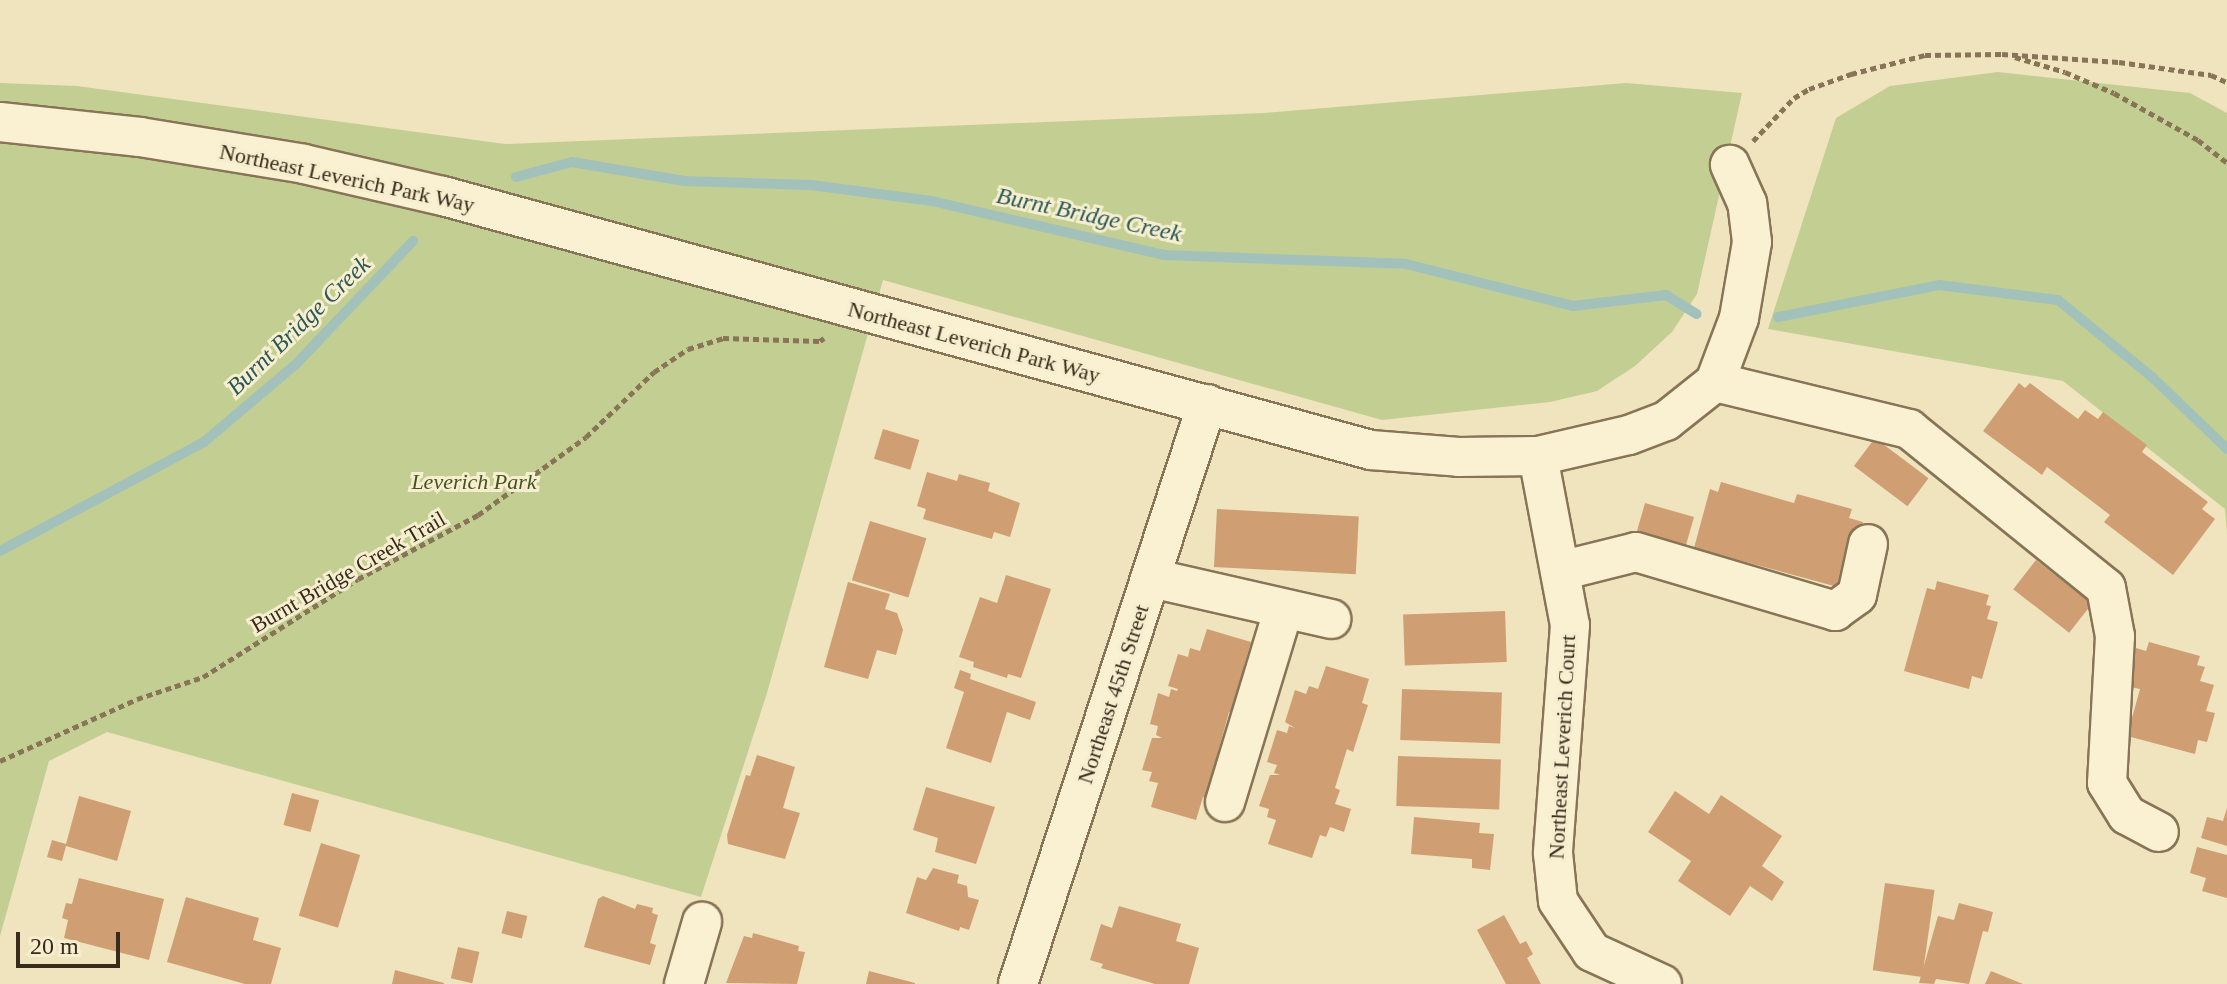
<!DOCTYPE html>
<style>
body{margin:0}
#map{position:relative;width:2227px;height:984px;overflow:hidden;background:#efe4be;font-family:Georgia,serif}
div>[style]{position:absolute}
.green>*{inset:0;background:#c3ce92}
.stream>*{height:10px;margin:-5px;padding:0 5px;transform-origin:5px;border-radius:5px;background:#a2c1ba}
.building>*{inset:0;background:#cf9f73;transform-origin:0 0}
.path>*{height:5px;margin-top:-2.5px;transform-origin:0;background:repeating-linear-gradient(90deg,#887456 0 6px,transparent 0 10px)}
.roads{filter:drop-shadow(2px 0 #887456) drop-shadow(-2px 0 #887456) drop-shadow(0 2px #887456) drop-shadow(0 -2px #887456)}
.minor>*{height:38px;margin:-19px;padding:0 19px;transform-origin:19px;border-radius:19px;background:#faf1d2}
span{translate:-50% -50%;white-space:nowrap;text-align:center;line-height:1.15;-webkit-text-stroke:6px #f6eece;paint-order:stroke}
.street-label{font-size:22px;color:#372b1c}
.park-label{font-size:22px;color:#445421;font-style:italic}
.water-label{font-size:24px;color:#2a5858;font-style:italic}
.scale{position:absolute;left:16px;top:932px;width:104px;height:36px;box-sizing:border-box;border:4px solid #372b1c;border-top:0;padding-left:10px;font-size:24px;line-height:28px;white-space:nowrap;color:#372b1c;-webkit-text-stroke:6px #f6eece;paint-order:stroke}
</style>
<div id="map">
<div class="green">
<div style="clip-path:polygon(1998px 72px,2190px 93px,2227px 113px,2227px 532px,2225px 509px,2063px 381px,1768px 329px,1836px 118px,1890px 86px)"></div>
<div style="clip-path:polygon(0 83px,77px 86px,505px 144px,1264px 113px,1626px 83px,1742px 93px,1697px 294px,1672px 332px,1635px 366px,1597px 391px,1550px 402px,1382px 420px,883px 280px,767px 693px,701px 897px,107px 732px,49px 761px,0 936px)"></div>
</div>
<div class="stream">
<div style="left:516px;top:177px;width:58px;rotate:-15deg"></div>
<div style="left:572px;top:162px;width:114px;rotate:9.6deg"></div>
<div style="left:684px;top:181px;width:127px;rotate:1.8deg"></div>
<div style="left:811px;top:185px;width:122px;rotate:7.5deg"></div>
<div style="left:932px;top:201px;width:238px;rotate:13.1deg"></div>
<div style="left:1164px;top:255px;width:242px;rotate:2.1deg"></div>
<div style="left:1406px;top:264px;width:172px;rotate:14.1deg"></div>
<div style="left:1573px;top:306px;width:94px;rotate:-6.7deg"></div>
<div style="left:1666px;top:295px;width:36px;rotate:32deg"></div>
<div style="left:1778px;top:317px;width:164px;rotate:-11.2deg"></div>
<div style="left:1939px;top:285px;width:120px;rotate:7.2deg"></div>
<div style="left:2058px;top:300px;width:122px;rotate:39.3deg"></div>
<div style="left:2152px;top:377px;width:104px;rotate:43.8deg"></div>
<div style="left:0;top:551px;width:231px;rotate:-28.1deg"></div>
<div style="left:204px;top:442px;width:121px;rotate:-40.3deg"></div>
<div style="left:296px;top:364px;width:170px;rotate:-46.4deg"></div>
</div>
<div class="building">
<div style="clip-path:polygon(2019px 383px,2025px 388px,2030px 383px,2078px 419px,2085px 410px,2098px 419px,2103px 412px,2147px 445px,2142px 452px,2208px 502px,2202px 509px,2215px 519px,2173px 575px,2104px 522px,2110px 515px,2047px 467px,2042px 475px,1983px 431px)"></div>
<div style="left:883px;top:429px;width:38px;height:31px;rotate:17deg"></div>
<div style="left:1875px;top:438px;width:67px;height:35px;rotate:37deg"></div>
<div style="clip-path:polygon(927px 472px,957px 481px,959px 474px,990px 483px,988px 491px,1020px 503px,1010px 537px,994px 532px,992px 539px,923px 519px,926px 509px,917px 506px)"></div>
<div style="clip-path:polygon(1721px 482px,1794px 503px,1797px 494px,1852px 509px,1849px 518px,1863px 522px,1845px 589px,1694px 548px,1710px 489px,1718px 492px)"></div>
<div style="left:1645px;top:503px;width:51px;height:35px;rotate:16deg"></div>
<div style="left:1217px;top:509px;width:142px;height:58px;rotate:3deg"></div>
<div style="left:870px;top:521px;width:59px;height:62px;rotate:17deg"></div>
<div style="left:2036px;top:560px;width:71px;height:37px;rotate:38deg"></div>
<div style="clip-path:polygon(1006px 575px,1051px 589px,1021px 678px,1008px 674px,1007px 678px,973px 667px,974px 662px,959px 657px,980px 597px,997px 603px)"></div>
<div style="clip-path:polygon(1937px 581px,1989px 595px,1986px 605px,1991px 606px,1987px 619px,1998px 622px,1982px 679px,1972px 676px,1969px 689px,1904px 671px,1927px 588px,1935px 590px)"></div>
<div style="clip-path:polygon(848px 582px,890px 594px,885px 609px,897px 613px,903px 630px,896px 655px,877px 650px,868px 679px,824px 667px)"></div>
<div style="left:1505px;top:611px;width:51px;height:102px;rotate:88deg"></div>
<div style="clip-path:polygon(1207px 629px,1251px 642px,1244px 666px,1250px 668px,1236px 714px,1229px 712px,1218px 752px,1223px 753px,1209px 799px,1203px 797px,1196px 820px,1151px 807px,1158px 783px,1149px 781px,1152px 772px,1142px 770px,1152px 738px,1162px 738px,1156px 735px,1158px 726px,1150px 724px,1158px 693px,1169px 697px,1171px 689px,1177px 691px,1178px 689px,1168px 686px,1178px 654px,1188px 657px,1190px 648px,1200px 651px)"></div>
<div style="clip-path:polygon(2149px 642px,2200px 656px,2197px 665px,2205px 667px,2200px 681px,2214px 685px,2206px 711px,2215px 713px,2207px 742px,2198px 740px,2195px 754px,2127px 736px,2140px 689px,2126px 686px,2136px 648px,2146px 651px)"></div>
<div style="clip-path:polygon(1326px 666px,1369px 679px,1362px 703px,1368px 705px,1353px 752px,1347px 749px,1335px 788px,1340px 790px,1335px 804px,1351px 809px,1344px 832px,1330px 827px,1326px 837px,1320px 835px,1312px 858px,1268px 844px,1276px 820px,1267px 817px,1269px 809px,1259px 806px,1270px 775px,1280px 775px,1274px 773px,1277px 765px,1267px 762px,1277px 730px,1287px 733px,1289px 726px,1295px 728px,1285px 722px,1295px 690px,1306px 694px,1309px 686px,1318px 689px)"></div>
<div style="clip-path:polygon(960px 670px,971px 674px,970px 679px,1036px 702px,1030px 720px,1007px 712px,991px 763px,946px 748px,964px 692px,954px 688px)"></div>
<div style="left:1402px;top:689px;width:100px;height:51px;rotate:2deg"></div>
<div style="clip-path:polygon(757px 755px,795px 767px,783px 808px,800px 813px,785px 859px,728px 844px,727px 835px,746px 775px,750px 776px)"></div>
<div style="left:1398px;top:756px;width:103px;height:50px;rotate:2deg"></div>
<div style="clip-path:polygon(926px 787px,995px 807px,976px 864px,935px 852px,938px 838px,913px 830px)"></div>
<div style="clip-path:polygon(1675px 791px,1709px 814px,1721px 795px,1782px 836px,1762px 866px,1784px 882px,1772px 901px,1750px 886px,1730px 916px,1678px 881px,1691px 861px,1648px 832px)"></div>
<div style="left:292px;top:793px;width:28px;height:33px;rotate:15deg"></div>
<div style="clip-path:polygon(79px 796px,131px 811px,117px 861px,66px 846px,62px 861px,47px 857px,52px 840px,66px 844px)"></div>
<div style="clip-path:polygon(2227px 808px,2227px 846px,2201px 838px,2207px 817px,2223px 821px)"></div>
<div style="clip-path:polygon(1414px 817px,1480px 823px,1479px 833px,1494px 834px,1490px 870px,1472px 868px,1472px 859px,1411px 854px)"></div>
<div style="left:321px;top:843px;width:41px;height:76px;rotate:17deg"></div>
<div style="clip-path:polygon(2197px 847px,2227px 855px,2227px 898px,2202px 891px,2206px 878px,2190px 873px)"></div>
<div style="clip-path:polygon(933px 868px,959px 875px,957px 883px,967px 886px,968px 897px,979px 900px,969px 930px,960px 927px,959px 931px,906px 913px,917px 877px,926px 880px)"></div>
<div style="clip-path:polygon(79px 878px,164px 899px,149px 960px,64px 938px,68px 920px,62px 918px,66px 903px,72px 904px)"></div>
<div style="left:1885px;top:883px;width:50px;height:88px;rotate:8deg"></div>
<div style="clip-path:polygon(603px 896px,635px 909px,637px 904px,653px 908px,652px 913px,658px 915px,650px 943px,656px 945px,650px 965px,584px 947px,598px 899px)"></div>
<div style="clip-path:polygon(186px 897px,259px 918px,253px 940px,281px 948px,271px 984px,245px 984px,167px 962px)"></div>
<div style="clip-path:polygon(1959px 903px,1993px 912px,1988px 932px,1983px 931px,1969px 984px,1936px 979px,1934px 984px,1919px 983px,1938px 916px,1954px 920px)"></div>
<div style="clip-path:polygon(1119px 906px,1181px 924px,1176px 941px,1199px 948px,1189px 984px,1155px 984px,1101px 968px,1103px 964px,1090px 960px,1101px 924px,1112px 928px)"></div>
<div style="left:507px;top:911px;width:21px;height:23px;rotate:14deg"></div>
<div style="clip-path:polygon(1504px 915px,1520px 944px,1526px 941px,1533px 954px,1527px 958px,1541px 984px,1506px 984px,1477px 930px)"></div>
<div style="clip-path:polygon(753px 933px,799px 946px,798px 951px,805px 952px,797px 984px,726px 983px,744px 936px,752px 938px)"></div>
<div style="left:458px;top:947px;width:22px;height:32px;rotate:13deg"></div>
<div style="clip-path:polygon(395px 970px,444px 983px,444px 984px,392px 984px)"></div>
<div style="clip-path:polygon(869px 971px,915px 983px,915px 984px,866px 984px)"></div>
<div style="clip-path:polygon(1991px 971px,2023px 984px,1985px 984px)"></div>
</div>
<div class="path">
<div style="left:2015px;top:57px;width:52px;rotate:16.7deg"></div>
<div style="left:2065px;top:72px;width:53px;rotate:23.2deg"></div>
<div style="left:2114px;top:93px;width:96px;rotate:29.2deg"></div>
<div style="left:2198px;top:140px;width:37px;rotate:38deg"></div>
<div style="left:1753px;top:141px;width:59px;rotate:-46.4deg"></div>
<div style="left:1794px;top:98px;width:17px;rotate:-31deg"></div>
<div style="left:1809px;top:89px;width:45px;rotate:-19.7deg"></div>
<div style="left:1851px;top:74px;width:76px;rotate:-14.4deg"></div>
<div style="left:1925px;top:55px;width:77px;rotate:-0.7deg"></div>
<div style="left:2002px;top:54px;width:117px;rotate:3.9deg"></div>
<div style="left:2119px;top:62px;width:93px;rotate:8deg"></div>
<div style="left:2211px;top:75px;width:17px;rotate:24deg"></div>
<div style="left:0;top:761px;width:150px;rotate:-24.3deg"></div>
<div style="left:137px;top:699px;width:70px;rotate:-18.4deg"></div>
<div style="left:203px;top:677px;width:183px;rotate:-32.3deg"></div>
<div style="left:358px;top:579px;width:136px;rotate:-28.1deg"></div>
<div style="left:478px;top:515px;width:133px;rotate:-35.8deg"></div>
<div style="left:586px;top:437px;width:94px;rotate:-43.7deg"></div>
<div style="left:654px;top:372px;width:41px;rotate:-34.1deg"></div>
<div style="left:688px;top:349px;width:37px;rotate:-17deg"></div>
<div style="left:723px;top:338px;width:97px;rotate:1.8deg"></div>
<div style="left:820px;top:341px;width:5px;rotate:-37deg"></div>
</div>
<div class="roads">
<div class="minor">
<div style="left:0;top:122px;width:141px;rotate:6.1deg"></div>
<div style="left:140px;top:137px;width:166px;rotate:9.3deg"></div>
<div style="left:304px;top:164px;width:143px;rotate:13deg"></div>
<div style="left:443px;top:196px;width:962px;rotate:15.31deg"></div>
<div style="left:1371px;top:450px;width:88px;rotate:4.5deg"></div>
<div style="left:1459px;top:457px;width:79px;rotate:-0.7deg"></div>
<div style="left:1538px;top:456px;width:93px;rotate:-13deg"></div>
<div style="left:1629px;top:435px;width:40px;rotate:-21deg"></div>
<div style="left:1666px;top:421px;width:63px;rotate:-38.5deg"></div>
<div style="left:1715px;top:382px;width:68px;rotate:-69.4deg"></div>
<div style="left:1739px;top:318px;width:77px;rotate:-80.3deg"></div>
<div style="left:1752px;top:242px;width:39px;rotate:-97deg"></div>
<div style="left:1747px;top:203px;width:42px;rotate:-114.1deg"></div>
<div style="left:1715px;top:382px;width:200px;rotate:13.6deg"></div>
<div style="left:1909px;top:429px;width:253px;rotate:38.9deg"></div>
<div style="left:2106px;top:588px;width:49px;rotate:79.4deg"></div>
<div style="left:2115px;top:636px;width:147px;rotate:93.1deg"></div>
<div style="left:2107px;top:783px;width:38px;rotate:58deg"></div>
<div style="left:2127px;top:815px;width:36px;rotate:28deg"></div>
<div style="left:1538px;top:456px;width:172px;rotate:79.3deg"></div>
<div style="left:1570px;top:625px;width:229px;rotate:94.3deg"></div>
<div style="left:1553px;top:853px;width:48px;rotate:84.1deg"></div>
<div style="left:1558px;top:901px;width:61px;rotate:56.3deg"></div>
<div style="left:1592px;top:952px;width:77px;rotate:24.6deg"></div>
<div style="left:1560px;top:571px;width:78px;rotate:-14deg"></div>
<div style="left:1636px;top:552px;width:208px;rotate:16.5deg"></div>
<div style="left:1835px;top:611px;width:27px;rotate:-36deg"></div>
<div style="left:1857px;top:595px;width:52px;rotate:-77.8deg"></div>
<div style="left:1151px;top:578px;width:185px;rotate:12.8deg"></div>
<div style="left:1225px;top:802px;width:200px;rotate:-73.1deg"></div>
<div style="left:684px;top:984px;width:65px;rotate:-73.8deg"></div>
<div style="left:1018px;top:984px;width:610px;rotate:-71.95deg"></div>
</div>
</div>
<div class="street-label">
<span style="left:347px;top:178px;rotate:12deg">Northeast Leverich Park Way</span>
<span style="left:974px;top:342px;rotate:15deg">Northeast Leverich Park Way</span>
<span style="left:348px;top:572px;rotate:-30deg">Burnt Bridge Creek Trail</span>
<span style="left:1113px;top:694px;rotate:-72deg">Northeast 45th Street</span>
<span style="left:1562px;top:747px;rotate:-87deg">Northeast Leverich Court</span>
</div>
<div class="park-label">
<span style="left:474px;top:482px">Leverich Park</span>
</div>
<div class="water-label">
<span style="left:1089px;top:215px;rotate:12deg">Burnt Bridge Creek</span>
<span style="left:299px;top:326px;rotate:-44deg">Burnt Bridge Creek</span>
</div>
<div class="scale">20 m</div>
</div>
